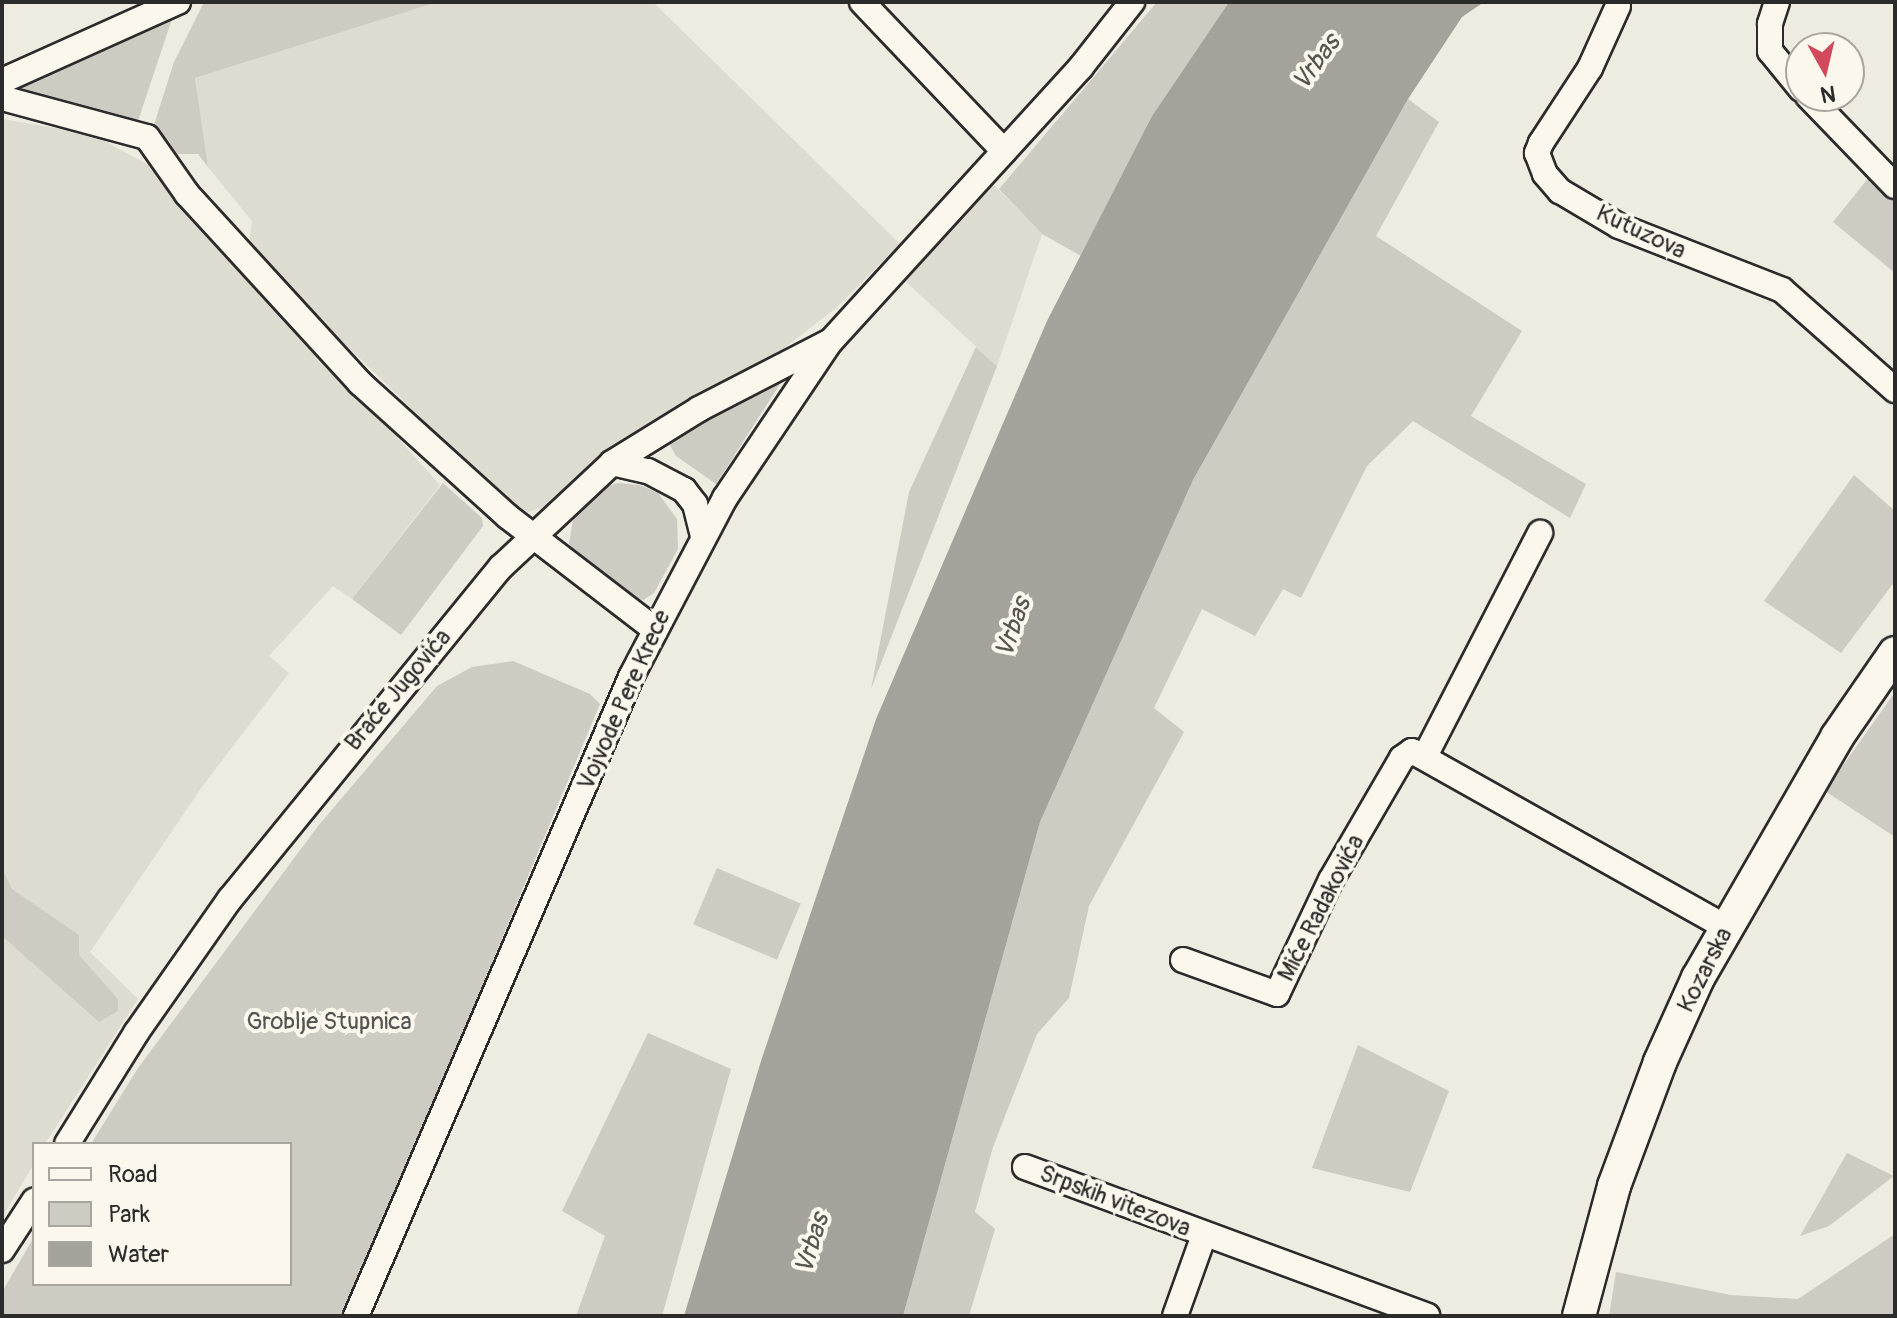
<!DOCTYPE html>
<meta charset="utf-8">
<style>
body{margin:0}
#map{position:relative;width:1897px;height:1318px;overflow:hidden;background:#eeebe0;font-family:Pangolin,sans-serif}
div>[style]{position:absolute}
.built>*{inset:0;background:#dedbd1}
.green>*{inset:0;background:#cecbc2;transform-origin:0 0}
.water>*{inset:0;background:#a4a29a}
.roads{filter:drop-shadow(2px 0 #2b2b2b) drop-shadow(-2px 0 #2b2b2b) drop-shadow(0 2px #2b2b2b) drop-shadow(0 -2px #2b2b2b)}
.minor>*{height:24px;margin:-12px;padding:0 12px;transform-origin:12px;border-radius:12px;background:#fbf7ec}
.major>*{height:32px;margin:-16px;padding:0 16px;transform-origin:16px;border-radius:16px;background:#fbf7ec}
span{translate:-50% -50%;white-space:nowrap;text-align:center;line-height:1.15;-webkit-text-stroke:8px #fbf7ec;paint-order:stroke}
.street-label{font-size:24px;color:#2b2b2b}
.park-label{font-size:24px;color:#545351}
.water-label{font-size:26px;color:#555552;font-style:italic}
.frame{position:absolute;inset:0;border:4px solid #2b2b2b;pointer-events:none}
.legend{position:absolute;left:32px;top:1142px;width:260px;height:144px;box-sizing:border-box;background:#fbf7ec;border:2px solid #a8a59f;margin:0;padding:10px 14px;list-style:none;font-size:24px;color:#2b2b2b}
.legend li{display:flex;align-items:center;gap:16px;height:40px}
.legend b{width:40px;border:2px solid #a8a59f}
.north{position:absolute;left:1785px;top:32px;width:80px;height:80px;box-sizing:border-box;background:#fbf7ec;border:2px solid #a8a59f;border-radius:50%;rotate:172deg;font-size:22px;font-weight:700;line-height:32px;text-align:center;color:#2b2b2b}
.north::after{content:'';display:block;margin:auto;width:28px;height:36px;background:#d1495b;clip-path:polygon(50% 0,100% 100%,50% 72%,0 100%)}
</style>
<div id="map">
<div class="built">
<div style="clip-path:polygon(436px 2px,653px 2px,900px 244px,836px 308px,783px 349px,639px 433px,547px 506px,528px 512px,515px 509px,248px 250px,252px 221px,208px 167px,195px 78px)"></div>
<div style="clip-path:polygon(2px 119px,92px 134px,159px 171px,440px 485px,352px 599px,333px 586px,269px 656px,289px 673px,204px 784px,90px 952px,138px 999px,45px 1144px,34px 1144px,34px 1164px,2px 1217px)"></div>
<div style="clip-path:polygon(992px 183px,1042px 234px,997px 366px,904px 280px)"></div>
</div>
<div class="green">
<div style="clip-path:polygon(204px 2px,434px 2px,434px 3px,195px 78px,208px 167px,198px 154px,173px 154px,152px 131px,174px 62px)"></div>
<div style="clip-path:polygon(1157px 2px,1229px 2px,1152px 116px,1081px 256px,1042px 234px,999px 189px)"></div>
<div style="clip-path:polygon(169px 14px,172px 19px,138px 121px,19px 93px,16px 85px)"></div>
<div style="clip-path:polygon(1408px 99px,1439px 122px,1376px 236px,1522px 331px,1471px 416px,1586px 484px,1570px 518px,1413px 421px,1367px 466px,1301px 598px,1283px 589px,1255px 636px,1202px 609px,1154px 708px,1184px 732px,1089px 906px,1069px 998px,1037px 1034px,993px 1147px,975px 1212px,995px 1229px,969px 1316px,903px 1316px,1040px 822px,1193px 480px)"></div>
<div style="clip-path:polygon(1873px 172px,1895px 194px,1895px 273px,1833px 222px)"></div>
<div style="clip-path:polygon(976px 347px,997px 366px,871px 689px,909px 492px)"></div>
<div style="clip-path:polygon(782px 381px,716px 484px,676px 456px,667px 440px)"></div>
<div style="clip-path:polygon(1854px 475px,1895px 511px,1895px 581px,1841px 653px,1764px 601px)"></div>
<div style="clip-path:polygon(443px 483px,482px 518px,483px 526px,401px 635px,352px 599px)"></div>
<div style="clip-path:polygon(617px 483px,640px 485px,658px 493px,677px 519px,678px 549px,654px 593px,643px 600px,629px 597px,573px 551px,569px 543px,574px 515px,598px 490px)"></div>
<div style="clip-path:polygon(513px 661px,590px 694px,600px 704px,344px 1316px,7px 1316px,2px 1312px,2px 1292px,34px 1237px,34px 1284px,290px 1284px,290px 1144px,91px 1144px,138px 1068px,318px 826px,437px 686px,472px 667px)"></div>
<div style="clip-path:polygon(1895px 692px,1895px 837px,1825px 791px)"></div>
<div style="clip-path:polygon(2px 868px,12px 889px,79px 935px,79px 955px,118px 999px,118px 1011px,99px 1022px,2px 936px)"></div>
<div style="left:717px;top:868px;width:91px;height:61px;rotate:23deg"></div>
<div style="clip-path:polygon(648px 1033px,731px 1069px,662px 1316px,576px 1316px,605px 1236px,562px 1211px)"></div>
<div style="clip-path:polygon(1358px 1045px,1449px 1091px,1410px 1192px,1312px 1168px)"></div>
<div style="clip-path:polygon(1847px 1153px,1894px 1176px,1829px 1226px,1800px 1236px)"></div>
<div style="clip-path:polygon(1895px 1234px,1895px 1316px,1609px 1316px,1616px 1272px,1731px 1295px,1798px 1299px)"></div>
</div>
<div class="water">
<div style="clip-path:polygon(1229px 2px,1484px 2px,1462px 17px,1408px 99px,1193px 480px,1040px 822px,903px 1316px,684px 1316px,761px 1061px,876px 719px,1047px 321px,1152px 116px)"></div>
</div>
<div class="roads">
<div class="minor">
<div style="left:862px;top:2px;width:206px;rotate:46.4deg"></div>
<div style="left:1777px;top:2px;width:23px;rotate:108deg"></div>
<div style="left:1770px;top:24px;width:27px;rotate:90deg"></div>
<div style="left:1770px;top:51px;width:49px;rotate:50.8deg"></div>
<div style="left:1618px;top:6px;width:68px;rotate:114.3deg"></div>
<div style="left:1590px;top:68px;width:90px;rotate:123.2deg"></div>
<div style="left:1541px;top:143px;width:11px;rotate:112deg"></div>
<div style="left:1537px;top:153px;width:22px;rotate:69deg"></div>
<div style="left:1545px;top:174px;width:23px;rotate:49deg"></div>
<div style="left:1560px;top:191px;width:69px;rotate:30.7deg"></div>
<div style="left:1619px;top:226px;width:175px;rotate:21.4deg"></div>
<div style="left:1782px;top:290px;width:151px;rotate:41.5deg"></div>
<div style="left:2px;top:81px;width:193px;rotate:-24.2deg"></div>
<div style="left:1808px;top:96px;width:125px;rotate:46deg"></div>
<div style="left:2px;top:98px;width:150px;rotate:15.1deg"></div>
<div style="left:147px;top:137px;width:70px;rotate:54.9deg"></div>
<div style="left:187px;top:194px;width:256px;rotate:47.5deg"></div>
<div style="left:360px;top:383px;width:198px;rotate:42.1deg"></div>
<div style="left:507px;top:516px;width:185px;rotate:37.5deg"></div>
<div style="left:612px;top:463px;width:37px;rotate:13deg"></div>
<div style="left:648px;top:471px;width:41px;rotate:27.8deg"></div>
<div style="left:684px;top:490px;width:18px;rotate:52deg"></div>
<div style="left:695px;top:504px;width:34px;rotate:76deg"></div>
<div style="left:1426px;top:754px;width:249px;rotate:-62.7deg"></div>
<div style="left:1183px;top:960px;width:100px;rotate:19.9deg"></div>
<div style="left:1277px;top:994px;width:126px;rotate:-64.7deg"></div>
<div style="left:1331px;top:880px;width:141px;rotate:-59.8deg"></div>
<div style="left:1402px;top:758px;width:12px;rotate:-35deg"></div>
<div style="left:1412px;top:751px;width:360px;rotate:29.3deg"></div>
<div style="left:67px;top:1144px;width:131px;rotate:-58.1deg"></div>
<div style="left:136px;top:1033px;width:164px;rotate:-55deg"></div>
<div style="left:230px;top:899px;width:429px;rotate:-50.8deg"></div>
<div style="left:501px;top:567px;width:152px;rotate:-43.1deg"></div>
<div style="left:612px;top:463px;width:102px;rotate:-31.8deg"></div>
<div style="left:699px;top:409px;width:144px;rotate:-27.3deg"></div>
<div style="left:1025px;top:1167px;width:429px;rotate:20.3deg"></div>
<div style="left:2px;top:1250px;width:59px;rotate:-56.9deg"></div>
<div style="left:356px;top:1316px;width:696px;rotate:-66.71deg"></div>
<div style="left:631px;top:677px;width:202px;rotate:-62.3deg"></div>
<div style="left:725px;top:498px;width:188px;rotate:-56.1deg"></div>
<div style="left:830px;top:342px;width:372px;rotate:-47.6deg"></div>
<div style="left:1081px;top:67px;width:83px;rotate:-51.9deg"></div>
<div style="left:1175px;top:1316px;width:86px;rotate:-70.3deg"></div>
</div>
<div class="major">
<div style="left:1579px;top:1316px;width:135px;rotate:-74.9deg"></div>
<div style="left:1614px;top:1186px;width:132px;rotate:-69.6deg"></div>
<div style="left:1660px;top:1062px;width:92px;rotate:-65.7deg"></div>
<div style="left:1698px;top:978px;width:278px;rotate:-60deg"></div>
<div style="left:1837px;top:737px;width:102px;rotate:-55.4deg"></div>
</div>
</div>
<div class="street-label">
<span style="left:1641px;top:232px;rotate:25deg">Kutuzova</span>
<span style="left:398px;top:690px;rotate:-50deg">Braće Jugovića</span>
<span style="left:624px;top:700px;rotate:-66deg">Vojvode Pere Krece</span>
<span style="left:1321px;top:908px;rotate:-63deg">Miće Radakovića</span>
<span style="left:1705px;top:970px;rotate:-63deg">Kozarska</span>
<span style="left:1115px;top:1201px;rotate:21deg">Srpskih vitezova</span>
</div>
<div class="park-label">
<span style="left:329px;top:1022px">Groblje Stupnica</span>
</div>
<div class="water-label">
<span style="left:1317px;top:63px;rotate:-54deg">Vrbas</span>
<span style="left:1014px;top:628px;rotate:-71deg">Vrbas</span>
<span style="left:813px;top:1244px;rotate:-73deg">Vrbas</span>
</div>
<div class="frame"></div>
<ul class="legend">
<li><b style="height:10px;background:#fbf7ec"></b>Road</li>
<li><b style="height:22px;background:#cecbc2"></b>Park</li>
<li><b style="height:22px;background:#a4a29a"></b>Water</li>
</ul>
<div class="north">N</div>
</div>
